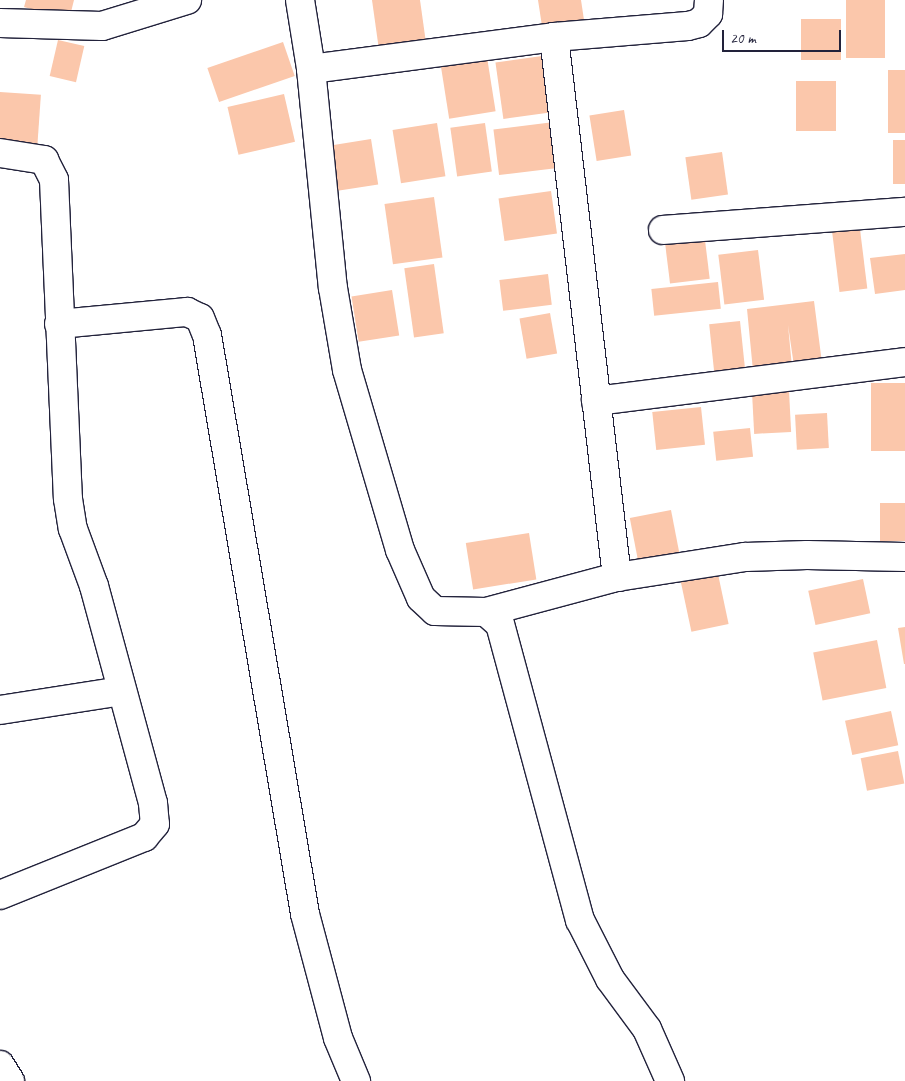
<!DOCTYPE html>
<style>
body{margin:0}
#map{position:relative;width:905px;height:1081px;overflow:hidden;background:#fff;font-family:Caveat,sans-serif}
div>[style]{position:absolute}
.building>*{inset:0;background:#fbc7ab;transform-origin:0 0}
.roads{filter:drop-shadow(1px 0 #22223b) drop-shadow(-1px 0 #22223b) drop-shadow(0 1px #22223b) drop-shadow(0 -1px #22223b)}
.street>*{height:28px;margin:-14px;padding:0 14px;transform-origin:14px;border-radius:14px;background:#fff}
span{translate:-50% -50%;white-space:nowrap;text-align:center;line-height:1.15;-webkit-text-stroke:4.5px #fff;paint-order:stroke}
.scale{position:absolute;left:722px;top:30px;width:119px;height:22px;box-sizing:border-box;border:2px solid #22223b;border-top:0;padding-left:6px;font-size:15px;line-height:18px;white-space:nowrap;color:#22223b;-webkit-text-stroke:4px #fff;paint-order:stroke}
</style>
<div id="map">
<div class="building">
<div style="clip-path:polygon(26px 0,74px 0,69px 20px,24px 7px)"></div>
<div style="clip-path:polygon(372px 0,420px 0,426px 43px,379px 50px)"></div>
<div style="clip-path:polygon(538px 0,581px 0,584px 20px,542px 26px)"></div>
<div style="left:846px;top:0;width:39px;height:58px"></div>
<div style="left:801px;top:19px;width:40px;height:41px"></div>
<div style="left:58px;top:40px;width:27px;height:37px;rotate:13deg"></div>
<div style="left:283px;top:42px;width:36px;height:80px;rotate:71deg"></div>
<div style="left:542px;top:56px;width:57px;height:47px;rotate:82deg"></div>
<div style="left:487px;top:57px;width:55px;height:47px;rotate:81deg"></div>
<div style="left:888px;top:70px;width:17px;height:63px"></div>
<div style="left:796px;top:81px;width:40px;height:50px"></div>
<div style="left:0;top:92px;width:41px;height:57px;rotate:4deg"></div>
<div style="left:284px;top:94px;width:49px;height:58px;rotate:77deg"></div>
<div style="left:624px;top:110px;width:46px;height:35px;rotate:81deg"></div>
<div style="left:554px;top:122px;width:46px;height:61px;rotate:83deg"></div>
<div style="left:437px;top:123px;width:54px;height:45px;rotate:81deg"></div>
<div style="left:485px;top:123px;width:49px;height:35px;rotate:82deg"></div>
<div style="left:371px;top:139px;width:46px;height:41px;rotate:81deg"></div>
<div style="left:893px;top:140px;width:12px;height:44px"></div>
<div style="left:722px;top:152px;width:43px;height:37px;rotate:82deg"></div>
<div style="left:551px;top:191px;width:43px;height:53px;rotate:82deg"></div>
<div style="left:434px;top:197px;width:61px;height:50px;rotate:82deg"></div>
<div style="left:859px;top:221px;width:68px;height:28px;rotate:83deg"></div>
<div style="left:704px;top:232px;width:47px;height:40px;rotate:83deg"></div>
<div style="left:758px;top:250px;width:50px;height:40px;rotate:83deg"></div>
<div style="clip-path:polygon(905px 254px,905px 290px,875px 294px,870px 258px)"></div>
<div style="left:434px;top:264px;width:70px;height:30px;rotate:82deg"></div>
<div style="left:548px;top:274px;width:31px;height:49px;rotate:83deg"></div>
<div style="left:718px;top:282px;width:27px;height:67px;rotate:84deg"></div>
<div style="left:392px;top:290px;width:46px;height:41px;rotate:81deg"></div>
<div style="clip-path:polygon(814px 301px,822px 363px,794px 366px,788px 325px,792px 367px,753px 371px,747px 309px)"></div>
<div style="left:550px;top:313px;width:41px;height:31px;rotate:80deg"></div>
<div style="left:740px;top:321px;width:47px;height:31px;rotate:84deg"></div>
<div style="left:871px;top:383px;width:34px;height:68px"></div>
<div style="left:789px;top:391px;width:41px;height:37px;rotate:87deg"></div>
<div style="left:701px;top:407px;width:38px;height:49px;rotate:84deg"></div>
<div style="left:827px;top:413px;width:35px;height:32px;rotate:87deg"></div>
<div style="left:750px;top:428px;width:29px;height:37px;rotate:84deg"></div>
<div style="left:905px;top:503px;width:38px;height:25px;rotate:90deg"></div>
<div style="left:671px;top:510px;width:46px;height:42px;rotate:79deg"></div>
<div style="left:529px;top:533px;width:47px;height:64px;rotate:81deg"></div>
<div style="left:718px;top:574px;width:51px;height:38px;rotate:78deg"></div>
<div style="left:863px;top:579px;width:35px;height:56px;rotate:78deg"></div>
<div style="clip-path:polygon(905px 627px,905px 664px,904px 664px,898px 628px)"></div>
<div style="left:877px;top:640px;width:49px;height:65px;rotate:79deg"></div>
<div style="left:891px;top:711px;width:35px;height:47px;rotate:78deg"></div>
<div style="left:898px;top:751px;width:33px;height:38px;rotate:79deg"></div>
</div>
<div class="roads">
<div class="street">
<div style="left:300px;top:0;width:70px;rotate:80.9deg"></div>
<div style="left:311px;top:69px;width:220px;rotate:84.3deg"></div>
<div style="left:333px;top:288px;width:83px;rotate:80.3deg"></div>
<div style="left:347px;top:370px;width:188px;rotate:73.6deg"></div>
<div style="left:400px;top:550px;width:52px;rotate:66.4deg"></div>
<div style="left:421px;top:598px;width:19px;rotate:43deg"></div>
<div style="left:435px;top:611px;width:51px;rotate:1.1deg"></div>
<div style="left:486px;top:612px;width:18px;rotate:41deg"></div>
<div style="left:500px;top:624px;width:307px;rotate:74.9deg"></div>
<div style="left:580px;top:920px;width:66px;rotate:63deg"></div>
<div style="left:610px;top:979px;width:62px;rotate:53.5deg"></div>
<div style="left:647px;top:1029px;width:57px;rotate:66.1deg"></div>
<div style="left:0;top:23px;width:102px;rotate:1.7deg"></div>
<div style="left:102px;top:26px;width:89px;rotate:-17deg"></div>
<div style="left:554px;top:37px;width:544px;rotate:83.35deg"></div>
<div style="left:311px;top:69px;width:245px;rotate:-7.5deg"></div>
<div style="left:554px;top:37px;width:134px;rotate:-4.7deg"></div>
<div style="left:688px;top:26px;width:11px;rotate:-15deg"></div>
<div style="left:699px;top:23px;width:13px;rotate:-45deg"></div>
<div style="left:708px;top:14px;width:14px;rotate:-86deg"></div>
<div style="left:0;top:153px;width:45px;rotate:9deg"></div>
<div style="left:44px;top:160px;width:22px;rotate:63deg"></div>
<div style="left:54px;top:180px;width:319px;rotate:87.5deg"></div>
<div style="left:68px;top:499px;width:30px;rotate:81deg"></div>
<div style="left:73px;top:529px;width:61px;rotate:69.8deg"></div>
<div style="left:94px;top:586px;width:225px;rotate:74.8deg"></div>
<div style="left:153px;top:803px;width:21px;rotate:85deg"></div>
<div style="left:155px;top:824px;width:17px;rotate:130deg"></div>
<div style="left:144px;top:837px;width:155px;rotate:158.1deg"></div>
<div style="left:663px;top:230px;width:243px;rotate:-4.3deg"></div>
<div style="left:59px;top:324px;width:129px;rotate:-5.4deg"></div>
<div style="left:187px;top:312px;width:14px;rotate:25deg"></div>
<div style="left:200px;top:318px;width:18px;rotate:68deg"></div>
<div style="left:207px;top:335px;width:587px;rotate:80.39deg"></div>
<div style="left:305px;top:914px;width:128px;rotate:75.1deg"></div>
<div style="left:338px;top:1038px;width:47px;rotate:67.3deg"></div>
<div style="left:596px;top:401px;width:311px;rotate:-7.2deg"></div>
<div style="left:486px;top:612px;width:136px;rotate:-15deg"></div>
<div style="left:617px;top:577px;width:130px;rotate:-8.9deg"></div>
<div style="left:745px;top:557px;width:62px;rotate:-1.8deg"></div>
<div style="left:807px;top:555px;width:98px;rotate:1.2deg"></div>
<div style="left:0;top:710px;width:123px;rotate:-8.9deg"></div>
<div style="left:0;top:1065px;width:19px;rotate:58deg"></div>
</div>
</div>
<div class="scale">20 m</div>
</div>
